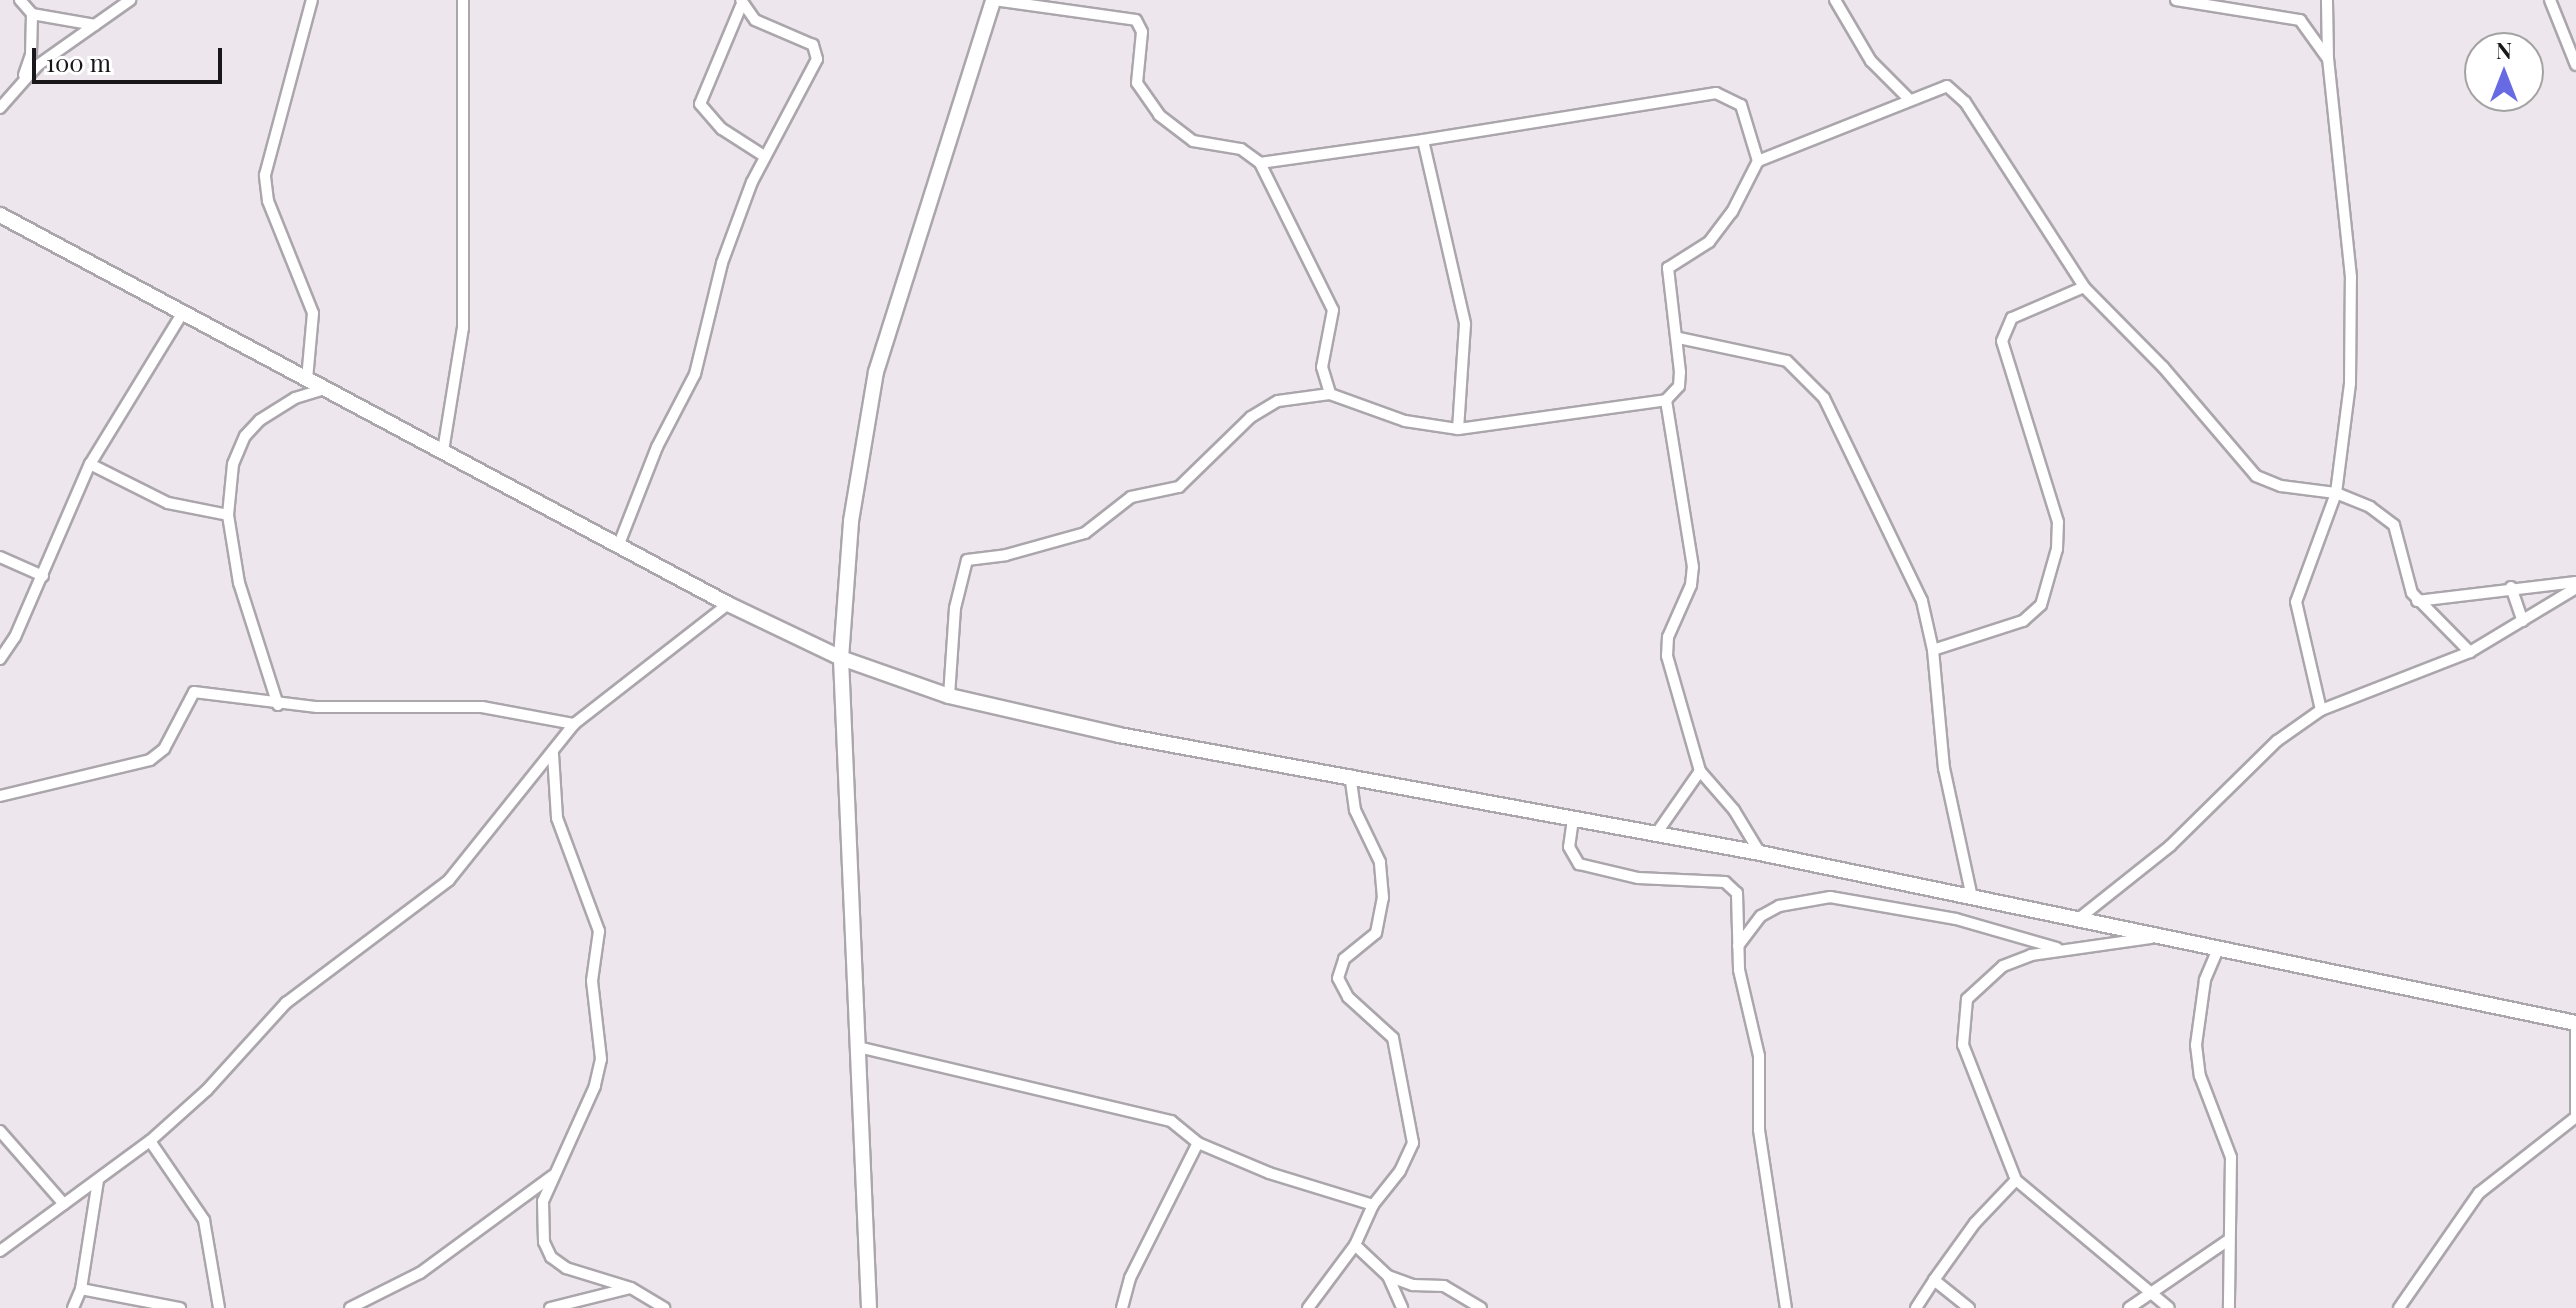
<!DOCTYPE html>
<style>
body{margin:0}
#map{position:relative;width:2576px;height:1308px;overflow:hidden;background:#ede7ed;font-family:"Playfair Display",serif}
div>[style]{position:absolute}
.roads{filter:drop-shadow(2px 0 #aba6ac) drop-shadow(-2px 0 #aba6ac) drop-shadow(0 2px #aba6ac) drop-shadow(0 -2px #aba6ac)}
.street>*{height:10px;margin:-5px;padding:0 5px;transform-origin:5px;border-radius:5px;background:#fff}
.secondary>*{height:14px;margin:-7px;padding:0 7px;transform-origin:7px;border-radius:7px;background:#fff}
span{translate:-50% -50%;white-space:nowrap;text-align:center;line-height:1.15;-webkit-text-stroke:8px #fff;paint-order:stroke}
.north{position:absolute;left:2464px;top:32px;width:80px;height:80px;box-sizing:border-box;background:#fff;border:2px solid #a3a2a3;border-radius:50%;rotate:0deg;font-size:22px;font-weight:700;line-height:32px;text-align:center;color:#191719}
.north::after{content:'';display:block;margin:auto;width:28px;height:36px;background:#676ae3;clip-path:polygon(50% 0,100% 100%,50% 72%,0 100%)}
.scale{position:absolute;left:32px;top:48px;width:190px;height:36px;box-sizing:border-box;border:4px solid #191719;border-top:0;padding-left:10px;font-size:24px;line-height:28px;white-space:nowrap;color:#191719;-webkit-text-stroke:6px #fff;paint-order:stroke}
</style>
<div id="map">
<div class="roads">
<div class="street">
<div style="left:20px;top:0;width:18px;rotate:49deg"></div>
<div style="left:32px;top:14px;width:64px;rotate:9.9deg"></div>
<div style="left:994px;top:0;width:143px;rotate:8deg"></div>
<div style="left:1136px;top:20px;width:13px;rotate:63deg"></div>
<div style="left:1142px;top:32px;width:51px;rotate:95.6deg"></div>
<div style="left:1137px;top:83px;width:39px;rotate:55deg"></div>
<div style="left:1159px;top:115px;width:43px;rotate:37.4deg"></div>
<div style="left:1193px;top:141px;width:49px;rotate:9.5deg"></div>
<div style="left:1241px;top:149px;width:24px;rotate:36deg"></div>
<div style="left:1260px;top:163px;width:164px;rotate:63.6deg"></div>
<div style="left:1333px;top:310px;width:58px;rotate:100.9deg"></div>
<div style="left:1322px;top:367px;width:28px;rotate:73deg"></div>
<div style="left:1835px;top:0;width:71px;rotate:59.5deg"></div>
<div style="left:1871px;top:61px;width:54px;rotate:45deg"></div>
<div style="left:2176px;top:0;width:126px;rotate:9.2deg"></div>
<div style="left:2300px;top:20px;width:48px;rotate:54.3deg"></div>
<div style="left:2328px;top:59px;width:59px;rotate:-91deg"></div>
<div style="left:2550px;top:0;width:70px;rotate:68.2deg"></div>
<div style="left:741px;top:6px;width:106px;rotate:112.7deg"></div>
<div style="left:700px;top:104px;width:33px;rotate:49deg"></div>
<div style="left:722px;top:129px;width:50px;rotate:32.7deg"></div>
<div style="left:24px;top:75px;width:21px;rotate:-71deg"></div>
<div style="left:31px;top:55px;width:41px;rotate:-88.6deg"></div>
<div style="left:0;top:108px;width:57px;rotate:-48.5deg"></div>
<div style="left:38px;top:65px;width:113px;rotate:-35.2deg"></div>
<div style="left:1423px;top:140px;width:297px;rotate:-9.1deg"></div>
<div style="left:1716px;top:93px;width:28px;rotate:26deg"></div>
<div style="left:1741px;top:105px;width:59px;rotate:73.1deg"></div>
<div style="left:1260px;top:163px;width:165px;rotate:-8deg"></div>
<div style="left:1423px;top:140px;width:189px;rotate:77.1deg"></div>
<div style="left:1465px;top:324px;width:105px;rotate:93.8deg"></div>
<div style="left:1679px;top:338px;width:110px;rotate:12deg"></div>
<div style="left:1787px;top:361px;width:52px;rotate:45deg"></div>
<div style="left:1824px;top:398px;width:225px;rotate:64.2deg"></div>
<div style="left:1922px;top:601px;width:50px;rotate:77.3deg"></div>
<div style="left:1933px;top:650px;width:119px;rotate:84.7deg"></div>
<div style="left:1944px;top:768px;width:133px;rotate:77.8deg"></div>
<div style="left:307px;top:379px;width:66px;rotate:-84.8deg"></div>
<div style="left:313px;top:313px;width:121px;rotate:-111.9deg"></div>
<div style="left:268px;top:201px;width:26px;rotate:-97deg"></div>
<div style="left:265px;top:175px;width:181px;rotate:-75deg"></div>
<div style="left:443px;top:451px;width:125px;rotate:-80.8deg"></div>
<div style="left:463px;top:328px;width:328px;rotate:-90deg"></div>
<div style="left:90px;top:464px;width:87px;rotate:26.6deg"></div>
<div style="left:168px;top:503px;width:61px;rotate:11.3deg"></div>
<div style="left:619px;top:544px;width:104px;rotate:-68.6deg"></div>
<div style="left:657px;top:447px;width:82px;rotate:-62.5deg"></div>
<div style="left:695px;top:374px;width:114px;rotate:-76.3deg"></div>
<div style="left:722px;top:263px;width:86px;rotate:-69.7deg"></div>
<div style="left:752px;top:182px;width:139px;rotate:-62.1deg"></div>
<div style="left:817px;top:59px;width:15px;rotate:-106deg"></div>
<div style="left:813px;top:45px;width:63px;rotate:-156.7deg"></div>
<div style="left:755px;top:20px;width:24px;rotate:-125deg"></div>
<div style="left:0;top:557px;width:47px;rotate:23.8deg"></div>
<div style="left:2511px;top:587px;width:36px;rotate:71deg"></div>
<div style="left:2417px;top:601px;width:160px;rotate:-6.8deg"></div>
<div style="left:1933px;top:650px;width:95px;rotate:-17.9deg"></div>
<div style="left:2023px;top:621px;width:24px;rotate:-42deg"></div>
<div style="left:2041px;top:605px;width:58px;rotate:-74.1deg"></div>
<div style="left:2057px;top:549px;width:27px;rotate:-88deg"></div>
<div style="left:2058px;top:522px;width:189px;rotate:-107.2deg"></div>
<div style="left:2002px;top:341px;width:25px;rotate:-67deg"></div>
<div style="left:2012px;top:318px;width:78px;rotate:-23.3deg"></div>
<div style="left:0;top:659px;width:27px;rotate:-56deg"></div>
<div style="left:15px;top:637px;width:189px;rotate:-66.6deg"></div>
<div style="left:90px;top:464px;width:178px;rotate:-58.5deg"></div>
<div style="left:949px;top:696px;width:88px;rotate:-86.1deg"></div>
<div style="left:955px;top:608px;width:49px;rotate:-76deg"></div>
<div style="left:967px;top:560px;width:39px;rotate:-7deg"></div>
<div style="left:1006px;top:555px;width:82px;rotate:-15.6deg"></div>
<div style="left:1085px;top:533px;width:58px;rotate:-38deg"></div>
<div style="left:1131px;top:497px;width:49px;rotate:-11.8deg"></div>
<div style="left:1179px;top:487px;width:100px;rotate:-44.2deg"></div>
<div style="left:1251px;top:417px;width:31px;rotate:-31deg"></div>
<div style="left:1278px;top:401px;width:52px;rotate:-7.7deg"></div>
<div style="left:1330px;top:394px;width:80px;rotate:19.8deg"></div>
<div style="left:1405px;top:421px;width:54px;rotate:8.6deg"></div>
<div style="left:1458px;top:429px;width:210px;rotate:-7.9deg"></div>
<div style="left:278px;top:705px;width:128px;rotate:-107.7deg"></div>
<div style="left:239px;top:583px;width:69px;rotate:-99.2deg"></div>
<div style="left:228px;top:515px;width:51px;rotate:-84.4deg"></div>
<div style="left:233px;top:464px;width:30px;rotate:-67deg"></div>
<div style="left:245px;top:436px;width:22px;rotate:-47deg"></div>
<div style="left:260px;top:420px;width:41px;rotate:-32.2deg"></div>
<div style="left:295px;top:398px;width:31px;rotate:-17deg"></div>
<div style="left:2321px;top:710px;width:111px;rotate:-103deg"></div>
<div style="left:2296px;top:602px;width:116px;rotate:-69.8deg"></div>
<div style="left:2336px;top:493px;width:37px;rotate:22deg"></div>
<div style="left:2370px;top:507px;width:30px;rotate:37deg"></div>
<div style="left:2394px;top:525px;width:70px;rotate:75.2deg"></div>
<div style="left:2412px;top:593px;width:83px;rotate:45.5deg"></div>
<div style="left:553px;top:754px;width:64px;rotate:86.4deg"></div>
<div style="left:557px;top:818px;width:121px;rotate:69.6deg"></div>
<div style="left:599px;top:931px;width:50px;rotate:98deg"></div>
<div style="left:592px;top:981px;width:79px;rotate:83.4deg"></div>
<div style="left:601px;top:1059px;width:28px;rotate:103deg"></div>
<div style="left:595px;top:1086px;width:126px;rotate:114.3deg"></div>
<div style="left:543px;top:1201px;width:41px;rotate:88.6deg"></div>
<div style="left:544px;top:1242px;width:17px;rotate:65deg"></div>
<div style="left:551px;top:1257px;width:19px;rotate:36deg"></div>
<div style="left:566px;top:1268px;width:68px;rotate:17.1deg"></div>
<div style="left:631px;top:1288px;width:39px;rotate:31deg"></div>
<div style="left:0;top:796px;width:154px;rotate:-13.5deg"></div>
<div style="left:150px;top:760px;width:18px;rotate:-38deg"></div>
<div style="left:164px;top:749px;width:64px;rotate:-62.2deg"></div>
<div style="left:194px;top:692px;width:124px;rotate:7deg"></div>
<div style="left:317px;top:707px;width:165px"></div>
<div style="left:482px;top:707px;width:94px;rotate:10.5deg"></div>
<div style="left:1573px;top:819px;width:28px;rotate:98deg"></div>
<div style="left:1569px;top:847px;width:20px;rotate:60deg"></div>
<div style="left:1579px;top:864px;width:61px;rotate:13.3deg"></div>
<div style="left:1638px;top:878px;width:87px;rotate:2.6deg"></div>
<div style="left:1725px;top:882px;width:16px;rotate:43deg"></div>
<div style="left:1737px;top:893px;width:77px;rotate:88.5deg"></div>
<div style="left:1739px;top:970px;width:88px;rotate:76.9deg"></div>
<div style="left:1759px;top:1056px;width:74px;rotate:90deg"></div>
<div style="left:1759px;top:1130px;width:180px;rotate:81.4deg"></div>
<div style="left:1656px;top:834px;width:77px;rotate:-55.1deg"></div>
<div style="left:1760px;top:853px;width:50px;rotate:-121.2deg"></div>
<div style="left:1734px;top:810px;width:52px;rotate:-131.1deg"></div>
<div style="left:1700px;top:771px;width:120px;rotate:-106deg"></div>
<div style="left:1667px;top:656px;width:19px;rotate:-87deg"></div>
<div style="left:1668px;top:637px;width:57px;rotate:-66.1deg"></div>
<div style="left:1691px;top:585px;width:18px;rotate:-84deg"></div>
<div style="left:1693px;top:567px;width:169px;rotate:-99.2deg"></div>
<div style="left:1666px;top:400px;width:19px;rotate:-47deg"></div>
<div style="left:1679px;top:386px;width:14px;rotate:-86deg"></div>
<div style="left:1680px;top:372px;width:105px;rotate:-96.6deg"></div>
<div style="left:1668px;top:268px;width:49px;rotate:-32.4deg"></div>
<div style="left:1709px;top:242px;width:38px;rotate:-53deg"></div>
<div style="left:1732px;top:212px;width:57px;rotate:-63deg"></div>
<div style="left:1758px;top:161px;width:203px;rotate:-21.6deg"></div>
<div style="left:1947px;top:86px;width:24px;rotate:42deg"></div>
<div style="left:1965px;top:102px;width:220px;rotate:57.2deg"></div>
<div style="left:2084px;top:287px;width:112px;rotate:45.4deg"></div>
<div style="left:2163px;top:367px;width:143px;rotate:49.5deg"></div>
<div style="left:2256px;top:476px;width:27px;rotate:22deg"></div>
<div style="left:2281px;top:486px;width:55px;rotate:7.3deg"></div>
<div style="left:2336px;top:493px;width:111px;rotate:-82.7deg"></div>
<div style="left:2350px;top:383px;width:106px;rotate:-89.5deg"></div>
<div style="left:2351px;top:277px;width:219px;rotate:-96deg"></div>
<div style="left:2077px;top:920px;width:119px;rotate:-38.5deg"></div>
<div style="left:2170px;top:846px;width:150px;rotate:-44.5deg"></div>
<div style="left:2277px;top:741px;width:54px;rotate:-35.2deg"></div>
<div style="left:2321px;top:710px;width:160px;rotate:-21.3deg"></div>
<div style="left:2470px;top:652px;width:124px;rotate:-31.1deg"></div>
<div style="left:1738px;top:946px;width:38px;rotate:-53deg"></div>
<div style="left:1761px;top:916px;width:21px;rotate:-29deg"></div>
<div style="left:1779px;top:906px;width:52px;rotate:-10deg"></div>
<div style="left:1830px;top:897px;width:128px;rotate:9.9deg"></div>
<div style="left:1956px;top:919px;width:105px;rotate:16deg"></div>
<div style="left:2218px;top:949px;width:34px;rotate:113deg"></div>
<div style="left:2205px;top:980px;width:66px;rotate:97.9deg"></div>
<div style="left:2196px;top:1045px;width:31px;rotate:83deg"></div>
<div style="left:2200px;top:1076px;width:87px;rotate:69.1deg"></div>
<div style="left:2231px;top:1157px;width:151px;rotate:90.8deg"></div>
<div style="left:858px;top:1047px;width:322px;rotate:13.3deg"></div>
<div style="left:1171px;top:1121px;width:35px;rotate:39deg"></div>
<div style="left:1198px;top:1143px;width:77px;rotate:22.9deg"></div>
<div style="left:1269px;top:1173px;width:109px;rotate:17.1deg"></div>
<div style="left:0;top:1131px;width:97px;rotate:48.8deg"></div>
<div style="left:150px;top:1141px;width:96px;rotate:55.6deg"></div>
<div style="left:204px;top:1220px;width:89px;rotate:80.3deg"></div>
<div style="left:2016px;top:1180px;width:199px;rotate:39.9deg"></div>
<div style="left:1355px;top:1245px;width:45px;rotate:43.2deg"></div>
<div style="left:1388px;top:1276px;width:27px;rotate:20deg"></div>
<div style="left:1413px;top:1285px;width:31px;rotate:2deg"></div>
<div style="left:1444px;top:1286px;width:43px;rotate:30.7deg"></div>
<div style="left:0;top:1251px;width:186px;rotate:-36.3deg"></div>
<div style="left:150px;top:1141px;width:76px;rotate:-41.8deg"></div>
<div style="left:207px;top:1090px;width:118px;rotate:-47.8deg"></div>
<div style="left:286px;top:1003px;width:204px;rotate:-37deg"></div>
<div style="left:449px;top:880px;width:200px;rotate:-51.3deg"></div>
<div style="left:574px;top:724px;width:195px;rotate:-37.9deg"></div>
<div style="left:1388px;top:1276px;width:35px;rotate:66deg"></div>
<div style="left:1934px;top:1280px;width:70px;rotate:-54.3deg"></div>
<div style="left:1975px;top:1223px;width:59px;rotate:-46.4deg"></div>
<div style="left:2016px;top:1180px;width:145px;rotate:-111.4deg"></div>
<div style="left:1963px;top:1045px;width:46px;rotate:-85deg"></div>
<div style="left:1967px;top:999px;width:49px;rotate:-42.5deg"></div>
<div style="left:2003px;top:966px;width:30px;rotate:-21deg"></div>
<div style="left:2031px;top:955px;width:121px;rotate:-8.1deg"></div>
<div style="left:81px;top:1289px;width:101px;rotate:10.9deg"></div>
<div style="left:73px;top:1308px;width:21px;rotate:-67deg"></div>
<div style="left:81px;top:1289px;width:110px;rotate:-81.1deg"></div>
<div style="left:350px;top:1308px;width:78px;rotate:-26.6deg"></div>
<div style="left:420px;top:1273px;width:164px;rotate:-36.3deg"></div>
<div style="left:550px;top:1308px;width:82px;rotate:-14deg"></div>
<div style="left:1122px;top:1308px;width:31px;rotate:-75deg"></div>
<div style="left:1130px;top:1278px;width:151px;rotate:-63.3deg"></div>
<div style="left:1308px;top:1308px;width:79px;rotate:-53.3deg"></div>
<div style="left:1355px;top:1245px;width:44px;rotate:-65.8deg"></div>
<div style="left:1373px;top:1205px;width:43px;rotate:-51.5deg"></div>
<div style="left:1400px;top:1171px;width:31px;rotate:-65deg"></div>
<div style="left:1413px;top:1143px;width:107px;rotate:-100.8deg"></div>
<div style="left:1393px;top:1038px;width:61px;rotate:-137.7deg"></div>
<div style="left:1348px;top:997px;width:21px;rotate:-118deg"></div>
<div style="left:1338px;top:978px;width:20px;rotate:-72deg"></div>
<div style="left:1344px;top:959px;width:41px;rotate:-39.1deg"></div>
<div style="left:1376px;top:933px;width:36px;rotate:-79deg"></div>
<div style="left:1383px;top:898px;width:36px;rotate:-95deg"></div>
<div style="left:1380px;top:862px;width:58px;rotate:-115.7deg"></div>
<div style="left:1355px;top:810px;width:35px;rotate:-98deg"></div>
<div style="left:1916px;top:1308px;width:33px;rotate:-57deg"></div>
<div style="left:1934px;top:1280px;width:45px;rotate:38.7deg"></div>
<div style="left:2129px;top:1308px;width:119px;rotate:-34.4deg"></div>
<div style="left:2399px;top:1308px;width:140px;rotate:-55.2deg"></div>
<div style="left:2479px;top:1193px;width:123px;rotate:-38.1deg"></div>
<div style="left:2576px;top:1117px;width:94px;rotate:-90deg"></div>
</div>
<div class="secondary">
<div style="left:0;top:215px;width:825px;rotate:28.12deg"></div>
<div style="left:728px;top:604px;width:125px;rotate:25.5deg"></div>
<div style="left:841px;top:658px;width:114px;rotate:19.4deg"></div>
<div style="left:949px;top:696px;width:174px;rotate:12.9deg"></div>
<div style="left:1119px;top:735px;width:652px;rotate:10.43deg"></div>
<div style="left:1760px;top:853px;width:834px;rotate:11.77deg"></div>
<div style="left:869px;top:1308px;width:651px;rotate:-92.47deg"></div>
<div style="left:841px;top:658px;width:137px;rotate:-85.8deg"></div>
<div style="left:851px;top:521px;width:151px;rotate:-80.5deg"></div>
<div style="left:876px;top:372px;width:390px;rotate:-72.5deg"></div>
</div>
</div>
<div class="north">N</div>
<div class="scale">100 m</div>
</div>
